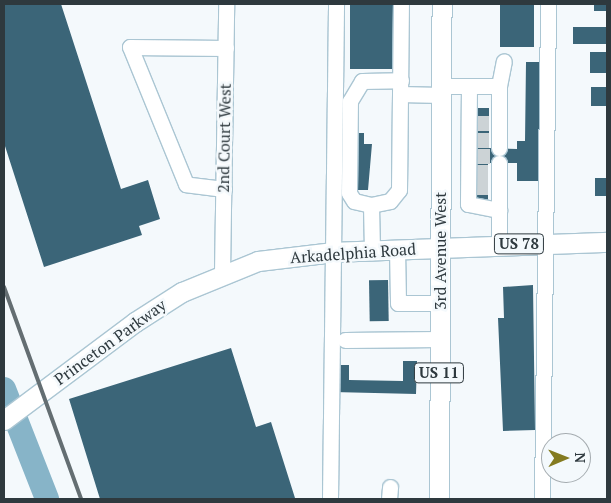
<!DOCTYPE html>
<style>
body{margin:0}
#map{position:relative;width:611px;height:503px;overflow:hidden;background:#f4f9fc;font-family:"PT Serif",serif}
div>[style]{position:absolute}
.river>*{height:24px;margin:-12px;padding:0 12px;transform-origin:12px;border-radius:12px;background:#87b4c8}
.building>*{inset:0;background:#3b6578;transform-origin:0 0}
.minor-tunnel>*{height:15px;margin-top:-7.5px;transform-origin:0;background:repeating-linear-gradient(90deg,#ccd3d6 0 15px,transparent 0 23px)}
.roads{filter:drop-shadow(1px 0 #abc6d3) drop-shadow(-1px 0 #abc6d3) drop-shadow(0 1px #abc6d3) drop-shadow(0 -1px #abc6d3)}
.minor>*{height:15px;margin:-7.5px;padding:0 7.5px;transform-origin:7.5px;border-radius:7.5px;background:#fff}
.major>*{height:19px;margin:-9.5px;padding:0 9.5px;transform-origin:9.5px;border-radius:9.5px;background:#fff}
.rail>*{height:4px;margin:-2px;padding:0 2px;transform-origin:2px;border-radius:2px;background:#646e72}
span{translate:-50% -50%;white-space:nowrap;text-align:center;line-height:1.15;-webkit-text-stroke:5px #f4f9fc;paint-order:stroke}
.shield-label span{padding:1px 4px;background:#f4f9fc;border:1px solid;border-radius:4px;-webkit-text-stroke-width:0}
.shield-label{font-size:15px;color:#2e393e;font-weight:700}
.street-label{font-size:16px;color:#2e393e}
.frame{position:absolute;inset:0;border:5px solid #2e393e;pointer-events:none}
.north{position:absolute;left:541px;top:433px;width:50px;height:50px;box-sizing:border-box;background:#f4f9fc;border:1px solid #a5acb0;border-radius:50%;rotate:89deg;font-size:14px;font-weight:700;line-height:20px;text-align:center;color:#2e393e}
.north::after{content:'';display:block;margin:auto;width:18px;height:22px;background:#847b20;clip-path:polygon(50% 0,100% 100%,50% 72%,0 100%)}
</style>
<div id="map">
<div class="river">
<div style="left:4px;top:389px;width:118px;rotate:68.6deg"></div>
</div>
<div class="building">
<div style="clip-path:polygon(4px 4px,61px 4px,121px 189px,148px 180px,160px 219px,139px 226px,142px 235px,44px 267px,4px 143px)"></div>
<div style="left:350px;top:4px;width:45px;height:65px"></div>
<div style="left:500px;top:4px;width:34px;height:43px"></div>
<div style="left:594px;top:4px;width:13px;height:7px"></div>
<div style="left:607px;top:27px;width:17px;height:34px;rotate:90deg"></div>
<div style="left:607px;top:52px;width:21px;height:17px;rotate:90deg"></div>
<div style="clip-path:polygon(526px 62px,541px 62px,540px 181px,517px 181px,517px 163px,488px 163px,488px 202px,474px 202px,475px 108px,489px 108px,489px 148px,517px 149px,517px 141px,525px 141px)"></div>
<div style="left:591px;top:87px;width:16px;height:19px"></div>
<div style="clip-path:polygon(352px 133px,364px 133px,364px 144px,372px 144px,368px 190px,356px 190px)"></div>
<div style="left:607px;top:178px;width:18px;height:12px;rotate:90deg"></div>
<div style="left:388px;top:280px;width:41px;height:19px;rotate:89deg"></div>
<div style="clip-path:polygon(533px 285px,535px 430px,503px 431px,498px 318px,504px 318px,503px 287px)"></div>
<div style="clip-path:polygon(231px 348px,256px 427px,271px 422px,295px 498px,100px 499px,69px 399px)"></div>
<div style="clip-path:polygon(403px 361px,417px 361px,416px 394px,333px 392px,334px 365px,349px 365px,349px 380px,403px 381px)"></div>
</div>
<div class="minor-tunnel">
<div style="left:475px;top:123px;width:14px"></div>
<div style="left:475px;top:140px;width:14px"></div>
<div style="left:475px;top:156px;width:24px"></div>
<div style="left:474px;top:172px;width:14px"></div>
<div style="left:474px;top:187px;width:14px"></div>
</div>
<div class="roads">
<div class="minor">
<div style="left:441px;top:86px;width:58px"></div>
<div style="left:499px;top:86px;width:62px;rotate:90deg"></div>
<div style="left:469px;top:86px;width:118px;rotate:90.5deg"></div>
<div style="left:468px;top:204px;width:32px;rotate:11deg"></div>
<div style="left:499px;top:86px;width:25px;rotate:-79deg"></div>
<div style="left:400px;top:94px;width:41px;rotate:1.4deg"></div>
<div style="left:224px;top:189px;width:38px;rotate:-173deg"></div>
<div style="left:186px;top:184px;width:148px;rotate:-112.2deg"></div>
<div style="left:130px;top:47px;width:96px;rotate:0.6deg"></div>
<div style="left:371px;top:205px;width:17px;rotate:-167deg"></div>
<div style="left:354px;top:201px;width:9px;rotate:-122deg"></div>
<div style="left:349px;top:193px;width:92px;rotate:-89.4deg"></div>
<div style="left:350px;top:101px;width:23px;rotate:-59deg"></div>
<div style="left:362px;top:81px;width:39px;rotate:-1deg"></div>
<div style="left:499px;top:245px;width:82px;rotate:-90deg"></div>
<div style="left:397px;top:249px;width:54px;rotate:88.9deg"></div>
<div style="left:398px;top:303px;width:41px"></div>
<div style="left:372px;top:250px;width:45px;rotate:-91.3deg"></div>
<div style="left:371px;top:205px;width:19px;rotate:-12deg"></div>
<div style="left:390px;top:201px;width:14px;rotate:-51deg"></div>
<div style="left:399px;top:190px;width:186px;rotate:-89.4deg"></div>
<div style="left:222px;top:273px;width:269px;rotate:-89.1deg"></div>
<div style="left:345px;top:340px;width:94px;rotate:-0.6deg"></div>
<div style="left:330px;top:499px;width:495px;rotate:-89.3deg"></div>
<div style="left:389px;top:499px;width:12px;rotate:-85deg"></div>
<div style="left:542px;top:499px;width:495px;rotate:-89.3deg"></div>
</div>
<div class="major">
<div style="left:4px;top:420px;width:164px;rotate:-36.8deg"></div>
<div style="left:135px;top:322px;width:56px;rotate:-32.6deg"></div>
<div style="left:182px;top:292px;width:82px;rotate:-22.2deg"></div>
<div style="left:258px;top:261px;width:76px;rotate:-6.8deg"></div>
<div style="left:333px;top:252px;width:274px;rotate:-2.1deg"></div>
<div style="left:439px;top:499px;width:495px;rotate:-89.7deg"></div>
</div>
</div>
<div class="rail">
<div style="left:4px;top:287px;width:226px;rotate:70deg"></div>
</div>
<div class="shield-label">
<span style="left:519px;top:244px">US 78</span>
<span style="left:439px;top:373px">US 11</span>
</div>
<div class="street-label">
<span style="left:224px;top:138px;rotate:-89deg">2nd Court West</span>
<span style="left:440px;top:251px;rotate:-90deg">3rd Avenue West</span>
<span style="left:353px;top:253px;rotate:-4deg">Arkadelphia Road</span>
<span style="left:110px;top:342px;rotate:-36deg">Princeton Parkway</span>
</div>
<div class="frame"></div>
<div class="north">N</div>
</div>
